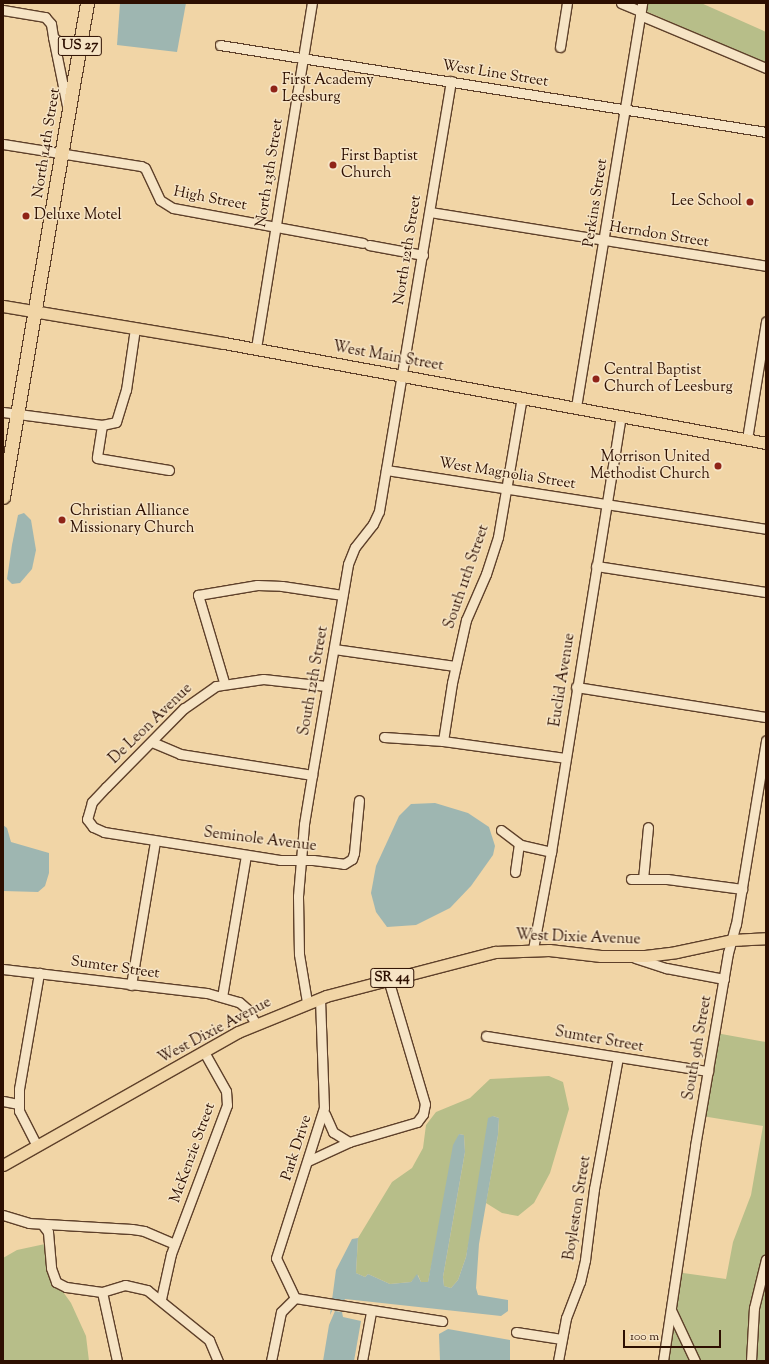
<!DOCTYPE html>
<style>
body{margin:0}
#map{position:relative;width:769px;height:1364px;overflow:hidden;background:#f1d5a6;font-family:"Sorts Mill Goudy",serif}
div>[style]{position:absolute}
.green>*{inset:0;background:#b7be89}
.water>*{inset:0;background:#9eb6b1}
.roads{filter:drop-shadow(1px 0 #5e402a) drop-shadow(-1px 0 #5e402a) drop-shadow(0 1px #5e402a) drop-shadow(0 -1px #5e402a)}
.minor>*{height:9px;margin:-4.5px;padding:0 4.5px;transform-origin:4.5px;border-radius:4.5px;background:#f6e4c5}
.major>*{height:11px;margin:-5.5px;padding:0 5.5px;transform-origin:5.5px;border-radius:5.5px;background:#f1d5a6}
.highway>*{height:13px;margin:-6.5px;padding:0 6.5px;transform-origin:6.5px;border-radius:6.5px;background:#f1d5a6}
.dots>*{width:11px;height:11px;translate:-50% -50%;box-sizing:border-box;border:2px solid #f6e4c5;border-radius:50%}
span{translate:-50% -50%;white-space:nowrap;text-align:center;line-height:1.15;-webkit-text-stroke:3px #f6e4c5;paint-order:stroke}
.shield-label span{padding:1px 3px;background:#f6e4c5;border:1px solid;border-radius:3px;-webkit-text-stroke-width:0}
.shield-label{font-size:14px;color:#2d0f01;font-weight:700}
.street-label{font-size:15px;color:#2d0f01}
.poi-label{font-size:15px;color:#2d0f01}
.left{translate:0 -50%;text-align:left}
.right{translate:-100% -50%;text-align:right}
.frame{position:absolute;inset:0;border:4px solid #2d0f01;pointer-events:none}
.scale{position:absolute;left:623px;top:1330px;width:98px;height:18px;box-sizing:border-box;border:2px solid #2d0f01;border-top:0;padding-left:5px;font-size:12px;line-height:14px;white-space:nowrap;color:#2d0f01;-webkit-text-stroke:3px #f6e4c5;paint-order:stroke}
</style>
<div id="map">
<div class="green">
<div style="clip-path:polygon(642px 3px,701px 3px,766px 32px,766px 64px,641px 9px)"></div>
<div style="clip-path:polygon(716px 1033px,766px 1042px,766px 1361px,663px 1361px,676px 1272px,726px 1279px,733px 1242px,751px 1195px,763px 1126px,702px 1116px)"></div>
<div style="clip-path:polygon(549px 1076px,563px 1082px,569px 1109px,550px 1173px,534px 1203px,518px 1216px,502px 1213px,486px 1203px,498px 1135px,499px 1118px,493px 1116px,466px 1257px,458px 1280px,451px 1288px,444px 1286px,443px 1277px,465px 1152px,464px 1135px,459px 1134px,428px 1282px,421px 1282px,418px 1275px,411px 1282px,390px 1284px,368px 1274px,365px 1277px,356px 1273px,358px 1238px,392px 1182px,412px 1168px,423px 1148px,426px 1125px,436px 1112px,470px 1098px,490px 1079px)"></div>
<div style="clip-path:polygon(45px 1244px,61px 1289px,71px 1303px,86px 1336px,89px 1361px,3px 1361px,3px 1258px,17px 1250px)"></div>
</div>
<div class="water">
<div style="clip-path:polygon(120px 3px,186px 3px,177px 52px,117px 45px)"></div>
<div style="clip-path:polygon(24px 513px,31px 520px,36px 550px,32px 569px,20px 583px,12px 584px,7px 579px,12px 545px,18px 515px)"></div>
<div style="clip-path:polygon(435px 803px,468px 813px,489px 827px,495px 846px,493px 855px,471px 886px,450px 908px,416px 925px,387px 927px,376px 912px,371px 893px,376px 866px,399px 816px,411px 804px)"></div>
<div style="clip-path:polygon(3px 825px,7px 828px,11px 842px,49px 853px,49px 873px,45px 886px,38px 892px,3px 891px)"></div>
<div style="clip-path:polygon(493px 1116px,499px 1118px,498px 1135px,479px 1244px,476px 1288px,478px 1295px,508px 1300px,508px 1311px,501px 1316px,345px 1299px,340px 1308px,333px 1309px,330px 1315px,336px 1270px,352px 1239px,358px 1238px,356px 1273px,365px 1277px,368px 1274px,390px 1284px,411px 1282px,417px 1274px,421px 1282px,428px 1282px,453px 1145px,459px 1134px,464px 1135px,465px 1152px,443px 1277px,444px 1286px,451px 1288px,458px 1280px,466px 1257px,488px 1118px)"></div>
<div style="clip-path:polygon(335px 1311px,342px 1312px,343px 1317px,361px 1321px,354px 1361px,323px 1361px,329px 1325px)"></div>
<div style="clip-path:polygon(448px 1329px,510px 1340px,510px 1361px,440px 1361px,439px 1334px)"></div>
</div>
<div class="roads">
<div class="minor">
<div style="left:621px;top:3px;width:21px;rotate:23deg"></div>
<div style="left:3px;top:10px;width:43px;rotate:9.5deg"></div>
<div style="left:45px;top:17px;width:9px;rotate:49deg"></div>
<div style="left:51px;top:24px;width:13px;rotate:81deg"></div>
<div style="left:53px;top:37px;width:6px;rotate:39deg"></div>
<div style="left:58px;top:41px;width:22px;rotate:10deg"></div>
<div style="left:640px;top:15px;width:137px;rotate:22.8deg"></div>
<div style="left:53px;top:37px;width:70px;rotate:78.5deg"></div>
<div style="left:220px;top:45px;width:553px;rotate:9.05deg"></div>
<div style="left:560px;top:47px;width:45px;rotate:-81deg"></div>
<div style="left:3px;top:144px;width:140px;rotate:9.1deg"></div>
<div style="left:141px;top:166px;width:4px;rotate:27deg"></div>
<div style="left:145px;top:168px;width:35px;rotate:65deg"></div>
<div style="left:160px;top:200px;width:15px;rotate:32deg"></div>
<div style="left:173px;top:208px;width:193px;rotate:10.4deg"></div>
<div style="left:430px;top:212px;width:340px;rotate:9.1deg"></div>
<div style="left:369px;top:245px;width:55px;rotate:10.5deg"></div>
<div style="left:256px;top:348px;width:350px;rotate:-80.8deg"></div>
<div style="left:576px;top:407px;width:409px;rotate:-80.7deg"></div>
<div style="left:3px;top:412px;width:100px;rotate:7.5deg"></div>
<div style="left:102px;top:425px;width:14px;rotate:-12deg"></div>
<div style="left:116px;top:422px;width:34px;rotate:-73deg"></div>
<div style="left:126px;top:390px;width:63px;rotate:-81.7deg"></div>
<div style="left:102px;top:425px;width:33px;rotate:99deg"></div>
<div style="left:97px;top:458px;width:73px;rotate:9.5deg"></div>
<div style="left:747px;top:439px;width:119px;rotate:-80.8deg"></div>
<div style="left:386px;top:470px;width:385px;rotate:8.8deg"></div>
<div style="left:596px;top:566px;width:172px;rotate:8.7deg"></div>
<div style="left:334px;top:649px;width:122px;rotate:8deg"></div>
<div style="left:224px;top:682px;width:91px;rotate:-106.6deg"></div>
<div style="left:198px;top:595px;width:60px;rotate:-9.6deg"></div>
<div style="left:257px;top:585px;width:25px;rotate:2deg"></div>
<div style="left:282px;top:586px;width:61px;rotate:8.5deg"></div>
<div style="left:326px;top:686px;width:63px;rotate:-173.7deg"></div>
<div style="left:263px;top:679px;width:48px;rotate:171.5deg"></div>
<div style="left:216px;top:686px;width:39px;rotate:145deg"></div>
<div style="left:184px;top:708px;width:111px;rotate:134.6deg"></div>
<div style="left:106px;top:787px;width:21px;rotate:133deg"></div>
<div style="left:92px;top:802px;width:18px;rotate:106deg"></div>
<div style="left:87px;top:819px;width:10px;rotate:53deg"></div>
<div style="left:93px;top:827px;width:12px;rotate:24deg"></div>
<div style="left:104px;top:832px;width:178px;rotate:9deg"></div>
<div style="left:280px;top:860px;width:33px"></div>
<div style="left:313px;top:860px;width:31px;rotate:7deg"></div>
<div style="left:344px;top:864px;width:9px;rotate:-32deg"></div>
<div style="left:352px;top:859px;width:6px;rotate:-72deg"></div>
<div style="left:354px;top:853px;width:53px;rotate:-84.6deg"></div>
<div style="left:576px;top:687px;width:192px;rotate:9deg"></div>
<div style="left:384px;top:737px;width:59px;rotate:3.9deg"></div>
<div style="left:443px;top:741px;width:123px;rotate:7.9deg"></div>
<div style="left:443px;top:741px;width:59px;rotate:-81.2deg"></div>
<div style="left:452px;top:683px;width:65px;rotate:-77.5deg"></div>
<div style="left:466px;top:620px;width:50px;rotate:-66.5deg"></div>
<div style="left:486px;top:574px;width:39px;rotate:-72deg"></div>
<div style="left:498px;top:537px;width:142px;rotate:-80.3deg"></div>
<div style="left:152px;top:742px;width:30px;rotate:23deg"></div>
<div style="left:180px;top:754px;width:134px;rotate:9deg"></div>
<div style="left:501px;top:830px;width:25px;rotate:37deg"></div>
<div style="left:521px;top:845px;width:31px;rotate:13deg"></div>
<div style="left:515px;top:872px;width:28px;rotate:-82deg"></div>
<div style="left:631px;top:879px;width:36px"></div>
<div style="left:667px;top:879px;width:76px;rotate:7.6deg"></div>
<div style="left:643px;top:879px;width:52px;rotate:-84.5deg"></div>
<div style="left:533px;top:949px;width:99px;rotate:-79.5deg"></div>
<div style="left:551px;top:852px;width:442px;rotate:-80.9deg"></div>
<div style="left:635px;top:958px;width:33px;rotate:18deg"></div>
<div style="left:666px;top:968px;width:59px;rotate:10.7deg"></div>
<div style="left:3px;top:969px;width:205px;rotate:6.7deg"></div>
<div style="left:207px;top:993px;width:33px;rotate:16deg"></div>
<div style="left:239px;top:1002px;width:11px;rotate:41deg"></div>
<div style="left:247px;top:1009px;width:17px;rotate:59deg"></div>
<div style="left:131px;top:985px;width:146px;rotate:-80.5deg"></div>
<div style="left:222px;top:997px;width:144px;rotate:-80.4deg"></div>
<div style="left:307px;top:1002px;width:49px;rotate:-99.5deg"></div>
<div style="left:299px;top:954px;width:58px;rotate:-91deg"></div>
<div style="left:298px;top:896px;width:72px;rotate:-85.2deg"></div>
<div style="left:304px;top:824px;width:50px;rotate:-80.7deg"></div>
<div style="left:312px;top:775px;width:214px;rotate:-80.3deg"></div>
<div style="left:348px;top:564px;width:18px;rotate:-68deg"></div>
<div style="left:355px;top:547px;width:29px;rotate:-52deg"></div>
<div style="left:373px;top:524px;width:14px;rotate:-65deg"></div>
<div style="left:379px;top:511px;width:436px;rotate:-80.5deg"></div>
<div style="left:486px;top:1036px;width:225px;rotate:9deg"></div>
<div style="left:3px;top:1101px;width:16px;rotate:11deg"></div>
<div style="left:325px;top:1114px;width:20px;rotate:66deg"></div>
<div style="left:333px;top:1132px;width:19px;rotate:32deg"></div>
<div style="left:349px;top:1142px;width:71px;rotate:-16.4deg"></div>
<div style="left:417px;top:1122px;width:10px;rotate:-53deg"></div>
<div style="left:423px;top:1114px;width:10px;rotate:-79deg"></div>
<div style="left:425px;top:1104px;width:130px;rotate:-106.5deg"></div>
<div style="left:37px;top:1146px;width:39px;rotate:-117deg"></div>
<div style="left:19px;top:1111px;width:22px;rotate:-90deg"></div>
<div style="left:19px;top:1089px;width:118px;rotate:-80.2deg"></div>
<div style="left:308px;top:1161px;width:45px;rotate:-24.9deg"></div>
<div style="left:3px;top:1215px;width:27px;rotate:17deg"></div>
<div style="left:29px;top:1223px;width:103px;rotate:3.3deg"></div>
<div style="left:132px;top:1229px;width:12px;rotate:9deg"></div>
<div style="left:144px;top:1231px;width:33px;rotate:23deg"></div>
<div style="left:42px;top:1224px;width:10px;rotate:53deg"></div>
<div style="left:48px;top:1232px;width:36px;rotate:85deg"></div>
<div style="left:51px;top:1268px;width:15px;rotate:70deg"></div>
<div style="left:56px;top:1282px;width:11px;rotate:27deg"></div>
<div style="left:66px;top:1287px;width:36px;rotate:8deg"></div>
<div style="left:102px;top:1292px;width:24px;rotate:-17deg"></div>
<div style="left:125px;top:1285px;width:23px;rotate:13deg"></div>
<div style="left:147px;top:1290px;width:80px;rotate:38.9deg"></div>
<div style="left:209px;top:1340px;width:23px;rotate:67deg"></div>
<div style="left:102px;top:1292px;width:71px;rotate:77.7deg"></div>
<div style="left:295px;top:1298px;width:44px;rotate:-115.4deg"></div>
<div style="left:276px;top:1258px;width:157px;rotate:-72.3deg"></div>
<div style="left:324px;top:1108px;width:110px;rotate:-92.1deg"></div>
<div style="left:295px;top:1298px;width:149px;rotate:8.9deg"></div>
<div style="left:161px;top:1299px;width:46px;rotate:-77.5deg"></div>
<div style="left:171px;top:1254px;width:159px;rotate:-69.4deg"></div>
<div style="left:227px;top:1105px;width:14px;rotate:-94deg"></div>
<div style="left:226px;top:1091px;width:45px;rotate:-119.4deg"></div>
<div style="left:671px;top:1310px;width:56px;rotate:64.8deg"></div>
<div style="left:516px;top:1332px;width:46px;rotate:8.8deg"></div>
<div style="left:271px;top:1361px;width:50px;rotate:-78.5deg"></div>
<div style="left:281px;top:1312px;width:20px;rotate:-45deg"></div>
<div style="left:362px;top:1361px;width:50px;rotate:-79.6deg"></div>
<div style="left:558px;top:1361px;width:44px;rotate:-79.5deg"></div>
<div style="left:566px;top:1318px;width:39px;rotate:-69deg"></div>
<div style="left:580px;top:1282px;width:23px;rotate:-77deg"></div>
<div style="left:585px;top:1260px;width:72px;rotate:-82.8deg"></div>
<div style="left:594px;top:1189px;width:134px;rotate:-79.7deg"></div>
<div style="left:663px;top:1361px;width:217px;rotate:-81.5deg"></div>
<div style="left:695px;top:1146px;width:196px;rotate:-80.3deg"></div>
<div style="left:728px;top:953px;width:30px;rotate:-75deg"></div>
<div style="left:736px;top:924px;width:186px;rotate:-80.7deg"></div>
<div style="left:751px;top:1361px;width:53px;rotate:-86.8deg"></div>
<div style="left:754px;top:1308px;width:50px;rotate:-76.2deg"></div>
</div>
<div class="major">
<div style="left:3px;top:306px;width:224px;rotate:9.5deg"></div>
<div style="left:224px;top:343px;width:551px;rotate:10.45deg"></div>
<div style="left:3px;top:1165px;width:270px;rotate:-29.5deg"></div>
<div style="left:238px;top:1032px;width:95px;rotate:-22.2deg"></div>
<div style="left:326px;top:996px;width:175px;rotate:-14.6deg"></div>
<div style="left:495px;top:952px;width:54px;rotate:-2.1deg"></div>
<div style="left:549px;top:950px;width:52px;rotate:6.6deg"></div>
<div style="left:601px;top:956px;width:44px"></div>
<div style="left:645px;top:956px;width:31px;rotate:-7deg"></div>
<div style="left:676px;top:952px;width:57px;rotate:-12.1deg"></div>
<div style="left:732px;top:940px;width:34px;rotate:-3deg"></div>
</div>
<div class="highway">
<div style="left:3px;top:497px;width:501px;rotate:-80.35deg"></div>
</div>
</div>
<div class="dots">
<div style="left:274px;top:89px;background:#8f2418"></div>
<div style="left:333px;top:165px;background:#8f2418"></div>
<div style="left:750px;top:202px;background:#8f2418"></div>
<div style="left:26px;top:216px;background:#8f2418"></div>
<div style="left:596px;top:379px;background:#8f2418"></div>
<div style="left:718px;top:466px;background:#8f2418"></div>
<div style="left:62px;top:520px;background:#8f2418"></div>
</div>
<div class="shield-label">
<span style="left:80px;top:46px">US 27</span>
<span style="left:392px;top:978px">SR 44</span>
</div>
<div class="street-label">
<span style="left:495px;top:74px;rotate:9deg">West Line Street</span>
<span style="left:47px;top:143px;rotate:-81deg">North 14th Street</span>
<span style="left:270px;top:173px;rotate:-81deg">North 13th Street</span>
<span style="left:210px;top:199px;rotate:11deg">High Street</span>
<span style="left:596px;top:203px;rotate:-81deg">Perkins Street</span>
<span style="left:659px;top:235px;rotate:9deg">Herndon Street</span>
<span style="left:408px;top:250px;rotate:-81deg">North 12th Street</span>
<span style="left:388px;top:357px;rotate:10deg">West Main Street</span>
<span style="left:507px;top:474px;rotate:9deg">West Magnolia Street</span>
<span style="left:467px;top:577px;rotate:-71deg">South 11th Street</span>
<span style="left:563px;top:680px;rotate:-81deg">Euclid Avenue</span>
<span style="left:314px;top:681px;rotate:-80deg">South 12th Street</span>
<span style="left:151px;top:724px;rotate:-44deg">De Leon Avenue</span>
<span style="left:260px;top:840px;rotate:7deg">Seminole Avenue</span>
<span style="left:578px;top:938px;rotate:2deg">West Dixie Avenue</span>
<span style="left:115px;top:968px;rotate:8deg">Sumter Street</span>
<span style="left:215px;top:1031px;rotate:-28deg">West Dixie Avenue</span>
<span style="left:599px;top:1040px;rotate:10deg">Sumter Street</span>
<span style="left:698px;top:1048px;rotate:-80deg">South 9th Street</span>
<span style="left:297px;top:1148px;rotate:-72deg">Park Drive</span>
<span style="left:193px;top:1153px;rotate:-70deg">McKenzie Street</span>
<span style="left:578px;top:1208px;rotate:-81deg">Boyleston Street</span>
</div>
<div class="poi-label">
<span class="left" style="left:282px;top:89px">First Academy<br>Leesburg</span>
<span class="left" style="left:341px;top:165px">First Baptist<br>Church</span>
<span class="right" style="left:742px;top:202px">Lee School</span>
<span class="left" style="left:34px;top:216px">Deluxe Motel</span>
<span class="left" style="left:604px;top:379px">Central Baptist<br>Church of Leesburg</span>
<span class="right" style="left:710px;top:466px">Morrison United<br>Methodist Church</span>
<span class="left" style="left:70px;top:520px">Christian Alliance<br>Missionary Church</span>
</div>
<div class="frame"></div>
<div class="scale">100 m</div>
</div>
